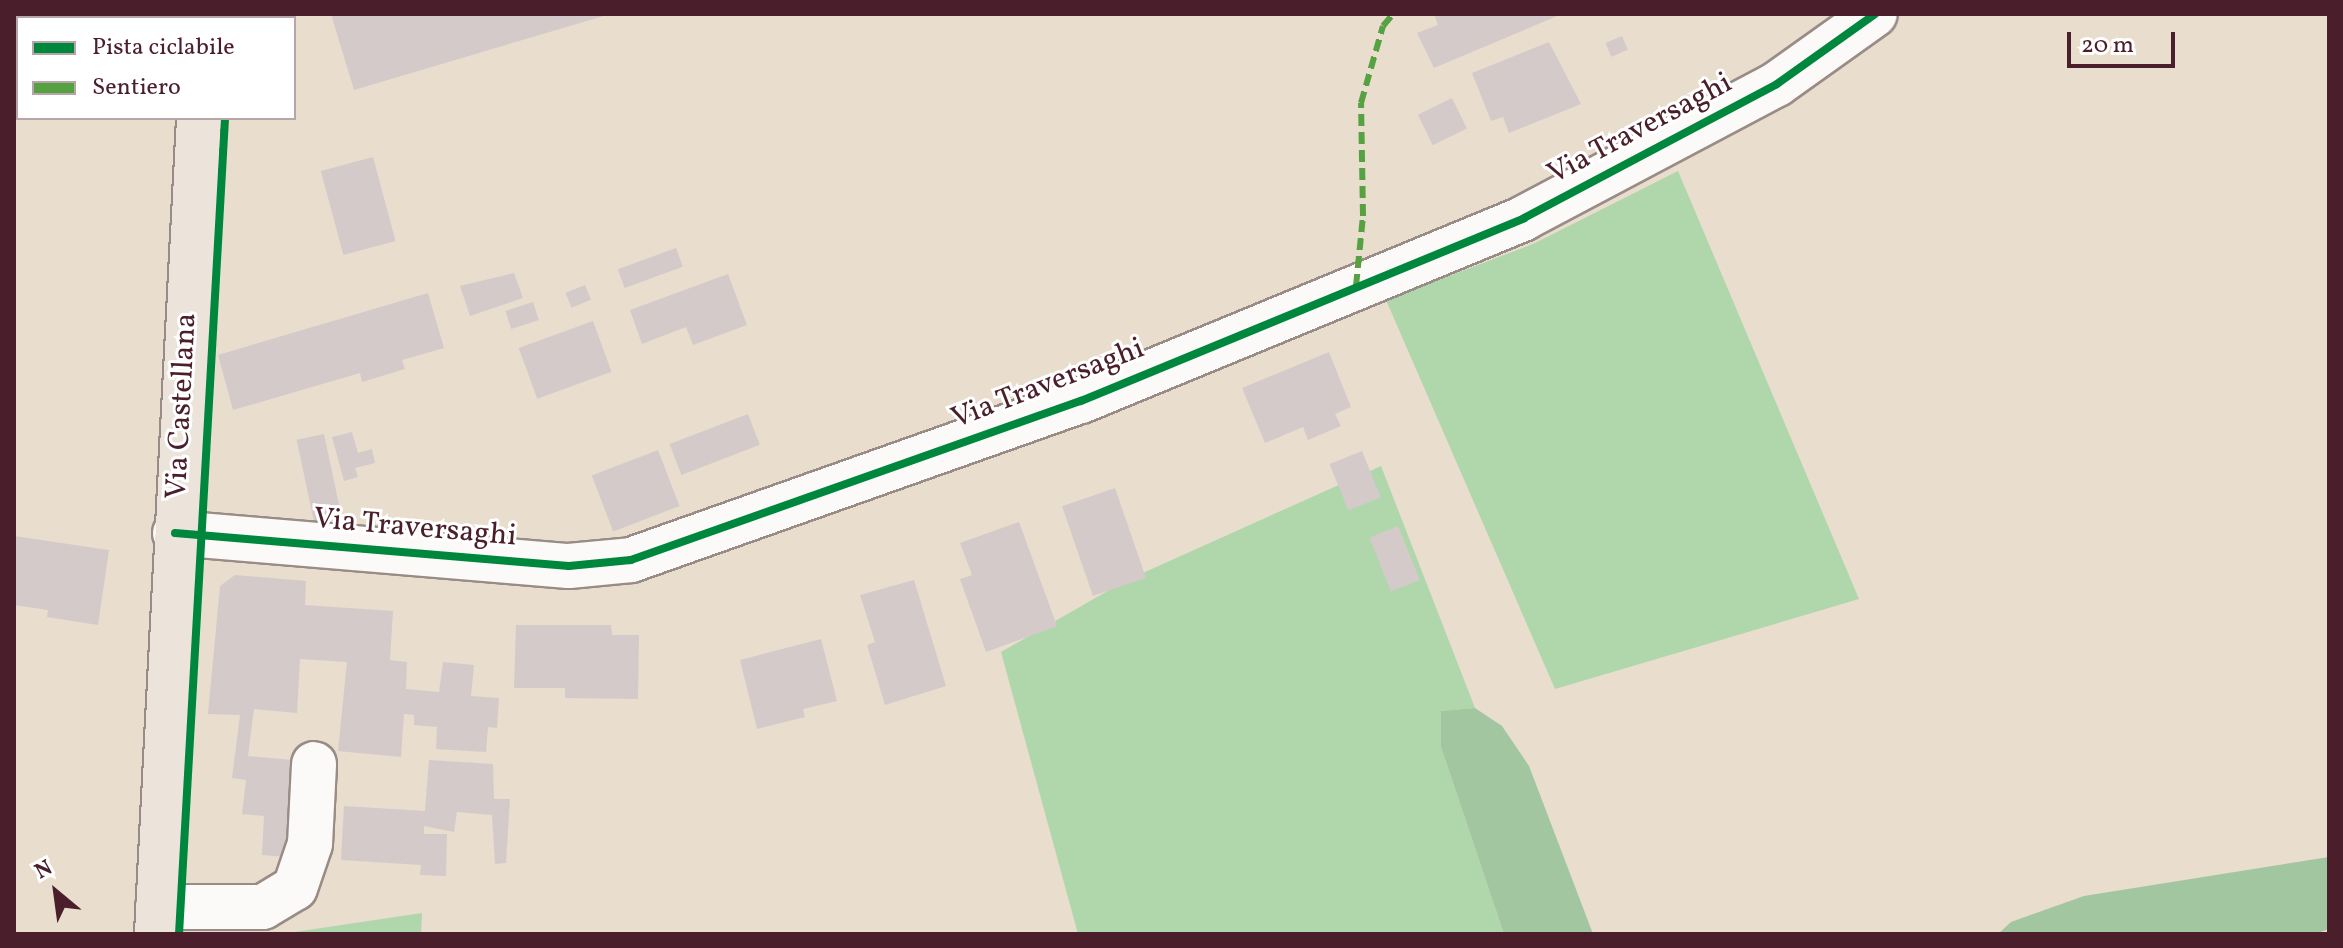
<!DOCTYPE html>
<style>
body{margin:0}
#map{position:relative;width:2343px;height:948px;overflow:hidden;background:#e9ddcd;font-family:Vollkorn,serif}
div>[style]{position:absolute}
.green>*{inset:0;background:#b0d6ac}
.forest>*{inset:0;background:#a2c6a0}
.building>*{inset:0;background:#d5caca;transform-origin:0 0}
.roads{filter:drop-shadow(2px 0 #998c86) drop-shadow(-2px 0 #998c86) drop-shadow(0 2px #998c86) drop-shadow(0 -2px #998c86)}
.minor>*{height:44px;margin:-22px;padding:0 22px;transform-origin:22px;border-radius:22px;background:#fcfaf8}
.major>*{height:44px;margin:-22px;padding:0 22px;transform-origin:22px;border-radius:22px;background:#ece4db}
.quiet>*{height:6px;margin-top:-3px;transform-origin:0;background:repeating-linear-gradient(90deg,#56a243 0 12px,transparent 0 18px)}
.cycleway>*{height:8px;margin:-4px;padding:0 4px;transform-origin:4px;border-radius:4px;background:#00873e}
span{translate:-50% -50%;white-space:nowrap;text-align:center;line-height:1.15;-webkit-text-stroke:6px #fff;paint-order:stroke}
.street-label{font-size:30px;color:#4a1f2b}
.frame{position:absolute;inset:0;border:16px solid #4a1f2b;pointer-events:none}
.legend{position:absolute;left:16px;top:16px;width:280px;height:104px;box-sizing:border-box;background:#fff;border:2px solid #b7a5aa;margin:0;padding:10px 14px;list-style:none;font-size:24px;color:#4a1f2b}
.legend li{display:flex;align-items:center;gap:16px;height:40px}
.legend b{width:40px;border:2px solid #b7a5aa}
.north{position:absolute;left:16px;top:852px;width:80px;height:80px;-webkit-text-stroke:6px #fff;paint-order:stroke;rotate:331deg;font-size:22px;font-weight:700;line-height:32px;text-align:center;color:#4a1f2b}
.north::after{content:'';display:block;margin:auto;width:28px;height:36px;background:#4a1f2b;clip-path:polygon(50% 0,100% 100%,50% 72%,0 100%)}
.scale{position:absolute;left:2067px;top:32px;width:108px;height:36px;box-sizing:border-box;border:4px solid #4a1f2b;border-top:0;padding-left:10px;font-size:24px;line-height:28px;white-space:nowrap;color:#4a1f2b;-webkit-text-stroke:6px #fff;paint-order:stroke}
</style>
<div id="map">
<div class="green">
<div style="clip-path:polygon(1678px 171px,1859px 599px,1555px 689px,1386px 300px,1533px 244px)"></div>
<div style="clip-path:polygon(1381px 466px,1475px 708px,1441px 711px,1441px 747px,1504px 934px,1078px 934px,1001px 652px,1125px 581px)"></div>
<div style="clip-path:polygon(422px 913px,421px 934px,288px 934px,288px 933px)"></div>
</div>
<div class="forest">
<div style="clip-path:polygon(1475px 708px,1502px 726px,1529px 766px,1593px 934px,1504px 934px,1441px 747px,1441px 711px)"></div>
<div style="clip-path:polygon(2329px 857px,2329px 929px,2315px 934px,1998px 934px,2011px 922px,2084px 896px)"></div>
</div>
<div class="building">
<div style="clip-path:polygon(14px 14px,38px 14px,18px 18px,18px 58px)"></div>
<div style="clip-path:polygon(331px 14px,607px 14px,607px 15px,354px 90px)"></div>
<div style="clip-path:polygon(1434px 14px,1562px 14px,1434px 68px,1417px 33px,1438px 25px)"></div>
<div style="left:1622px;top:36px;width:15px;height:18px;rotate:67deg"></div>
<div style="clip-path:polygon(1549px 42px,1581px 104px,1509px 133px,1503px 117px,1491px 121px,1472px 73px)"></div>
<div style="left:1452px;top:98px;width:34px;height:38px;rotate:64deg"></div>
<div style="left:373px;top:157px;width:87px;height:54px;rotate:75deg"></div>
<div style="left:676px;top:248px;width:20px;height:62px;rotate:70deg"></div>
<div style="clip-path:polygon(514px 273px,523px 298px,470px 316px,460px 286px)"></div>
<div style="clip-path:polygon(728px 274px,747px 325px,693px 345px,686px 327px,642px 344px,630px 310px)"></div>
<div style="left:585px;top:285px;width:16px;height:21px;rotate:68deg"></div>
<div style="clip-path:polygon(428px 293px,444px 348px,402px 360px,405px 369px,362px 382px,360px 373px,233px 410px,218px 355px)"></div>
<div style="left:533px;top:302px;width:19px;height:29px;rotate:72deg"></div>
<div style="left:593px;top:321px;width:54px;height:79px;rotate:70deg"></div>
<div style="clip-path:polygon(1329px 352px,1351px 407px,1335px 414px,1341px 426px,1308px 440px,1303px 427px,1265px 443px,1242px 388px)"></div>
<div style="left:748px;top:414px;width:33px;height:84px;rotate:69deg"></div>
<div style="clip-path:polygon(352px 432px,358px 453px,372px 449px,375px 463px,355px 468px,358px 477px,344px 481px,332px 437px)"></div>
<div style="left:324px;top:434px;width:85px;height:28px;rotate:78deg"></div>
<div style="left:658px;top:450px;width:60px;height:71px;rotate:69deg"></div>
<div style="left:1362px;top:451px;width:50px;height:35px;rotate:68deg"></div>
<div style="left:1115px;top:488px;width:95px;height:56px;rotate:71deg"></div>
<div style="clip-path:polygon(1019px 522px,1057px 626px,986px 652px,960px 579px,972px 575px,960px 543px)"></div>
<div style="left:1398px;top:526px;width:58px;height:31px;rotate:68deg"></div>
<div style="clip-path:polygon(14px 536px,109px 550px,98px 625px,47px 617px,48px 610px,14px 605px)"></div>
<div style="clip-path:polygon(235px 575px,306px 581px,305px 605px,393px 611px,390px 660px,407px 662px,406px 689px,439px 692px,443px 662px,474px 665px,471px 696px,499px 698px,497px 728px,488px 727px,486px 752px,436px 749px,437px 727px,414px 725px,414px 715px,404px 714px,401px 757px,338px 751px,347px 662px,300px 659px,297px 713px,254px 709px,248px 756px,292px 760px,286px 857px,262px 855px,264px 816px,242px 814px,246px 780px,232px 778px,240px 715px,208px 714px,220px 586px)"></div>
<div style="clip-path:polygon(914px 580px,946px 686px,885px 705px,867px 645px,875px 642px,860px 595px)"></div>
<div style="clip-path:polygon(516px 625px,611px 625px,612px 635px,639px 635px,638px 699px,565px 698px,565px 688px,514px 688px)"></div>
<div style="clip-path:polygon(821px 639px,837px 701px,803px 709px,805px 717px,757px 729px,740px 660px)"></div>
<div style="clip-path:polygon(429px 760px,493px 764px,494px 799px,510px 799px,506px 863px,495px 864px,492px 815px,457px 812px,454px 832px,424px 826px,424px 834px,447px 834px,446px 876px,420px 875px,421px 865px,341px 860px,344px 806px,425px 811px)"></div>
</div>
<div class="roads">
<div class="minor">
<div style="left:175px;top:533px;width:395px;rotate:4.8deg"></div>
<div style="left:569px;top:566px;width:62px;rotate:-5.5deg"></div>
<div style="left:631px;top:560px;width:477px;rotate:-19.5deg"></div>
<div style="left:1081px;top:401px;width:479px;rotate:-22.4deg"></div>
<div style="left:1524px;top:218px;width:286px;rotate:-27.9deg"></div>
<div style="left:1777px;top:84px;width:120px;rotate:-35.5deg"></div>
<div style="left:158px;top:907px;width:105px"></div>
<div style="left:263px;top:907px;width:37px;rotate:-31deg"></div>
<div style="left:295px;top:888px;width:46px;rotate:-71.2deg"></div>
<div style="left:310px;top:844px;width:80px;rotate:-87.1deg"></div>
</div>
<div class="major">
<div style="left:205px;top:18px;width:4px;rotate:-90deg"></div>
<div style="left:157px;top:934px;width:817px;rotate:-87.05deg"></div>
</div>
</div>
<div class="quiet">
<div style="left:1356px;top:286px;width:70px;rotate:-84.3deg"></div>
<div style="left:1363px;top:216px;width:113px;rotate:-91deg"></div>
<div style="left:1361px;top:103px;width:80px;rotate:-74.1deg"></div>
<div style="left:1383px;top:26px;width:16px;rotate:-50deg"></div>
</div>
<div class="cycleway">
<div style="left:175px;top:533px;width:395px;rotate:4.8deg"></div>
<div style="left:569px;top:566px;width:62px;rotate:-5.5deg"></div>
<div style="left:631px;top:560px;width:477px;rotate:-19.5deg"></div>
<div style="left:1081px;top:401px;width:479px;rotate:-22.4deg"></div>
<div style="left:1524px;top:218px;width:286px;rotate:-27.9deg"></div>
<div style="left:1777px;top:84px;width:120px;rotate:-35.5deg"></div>
<div style="left:179px;top:934px;width:817px;rotate:-86.77deg"></div>
</div>
<div class="street-label">
<span style="left:1640px;top:129px;rotate:-28deg">Via Traversaghi</span>
<span style="left:1048px;top:384px;rotate:-21deg">Via Traversaghi</span>
<span style="left:182px;top:406px;rotate:-87deg">Via Castellana</span>
<span style="left:415px;top:528px;rotate:5deg">Via Traversaghi</span>
</div>
<div class="frame"></div>
<ul class="legend">
<li><b style="height:10px;background:#00873e"></b>Pista ciclabile</li>
<li><b style="height:10px;background:#56a243"></b>Sentiero</li>
</ul>
<div class="north">N</div>
<div class="scale">20 m</div>
</div>
